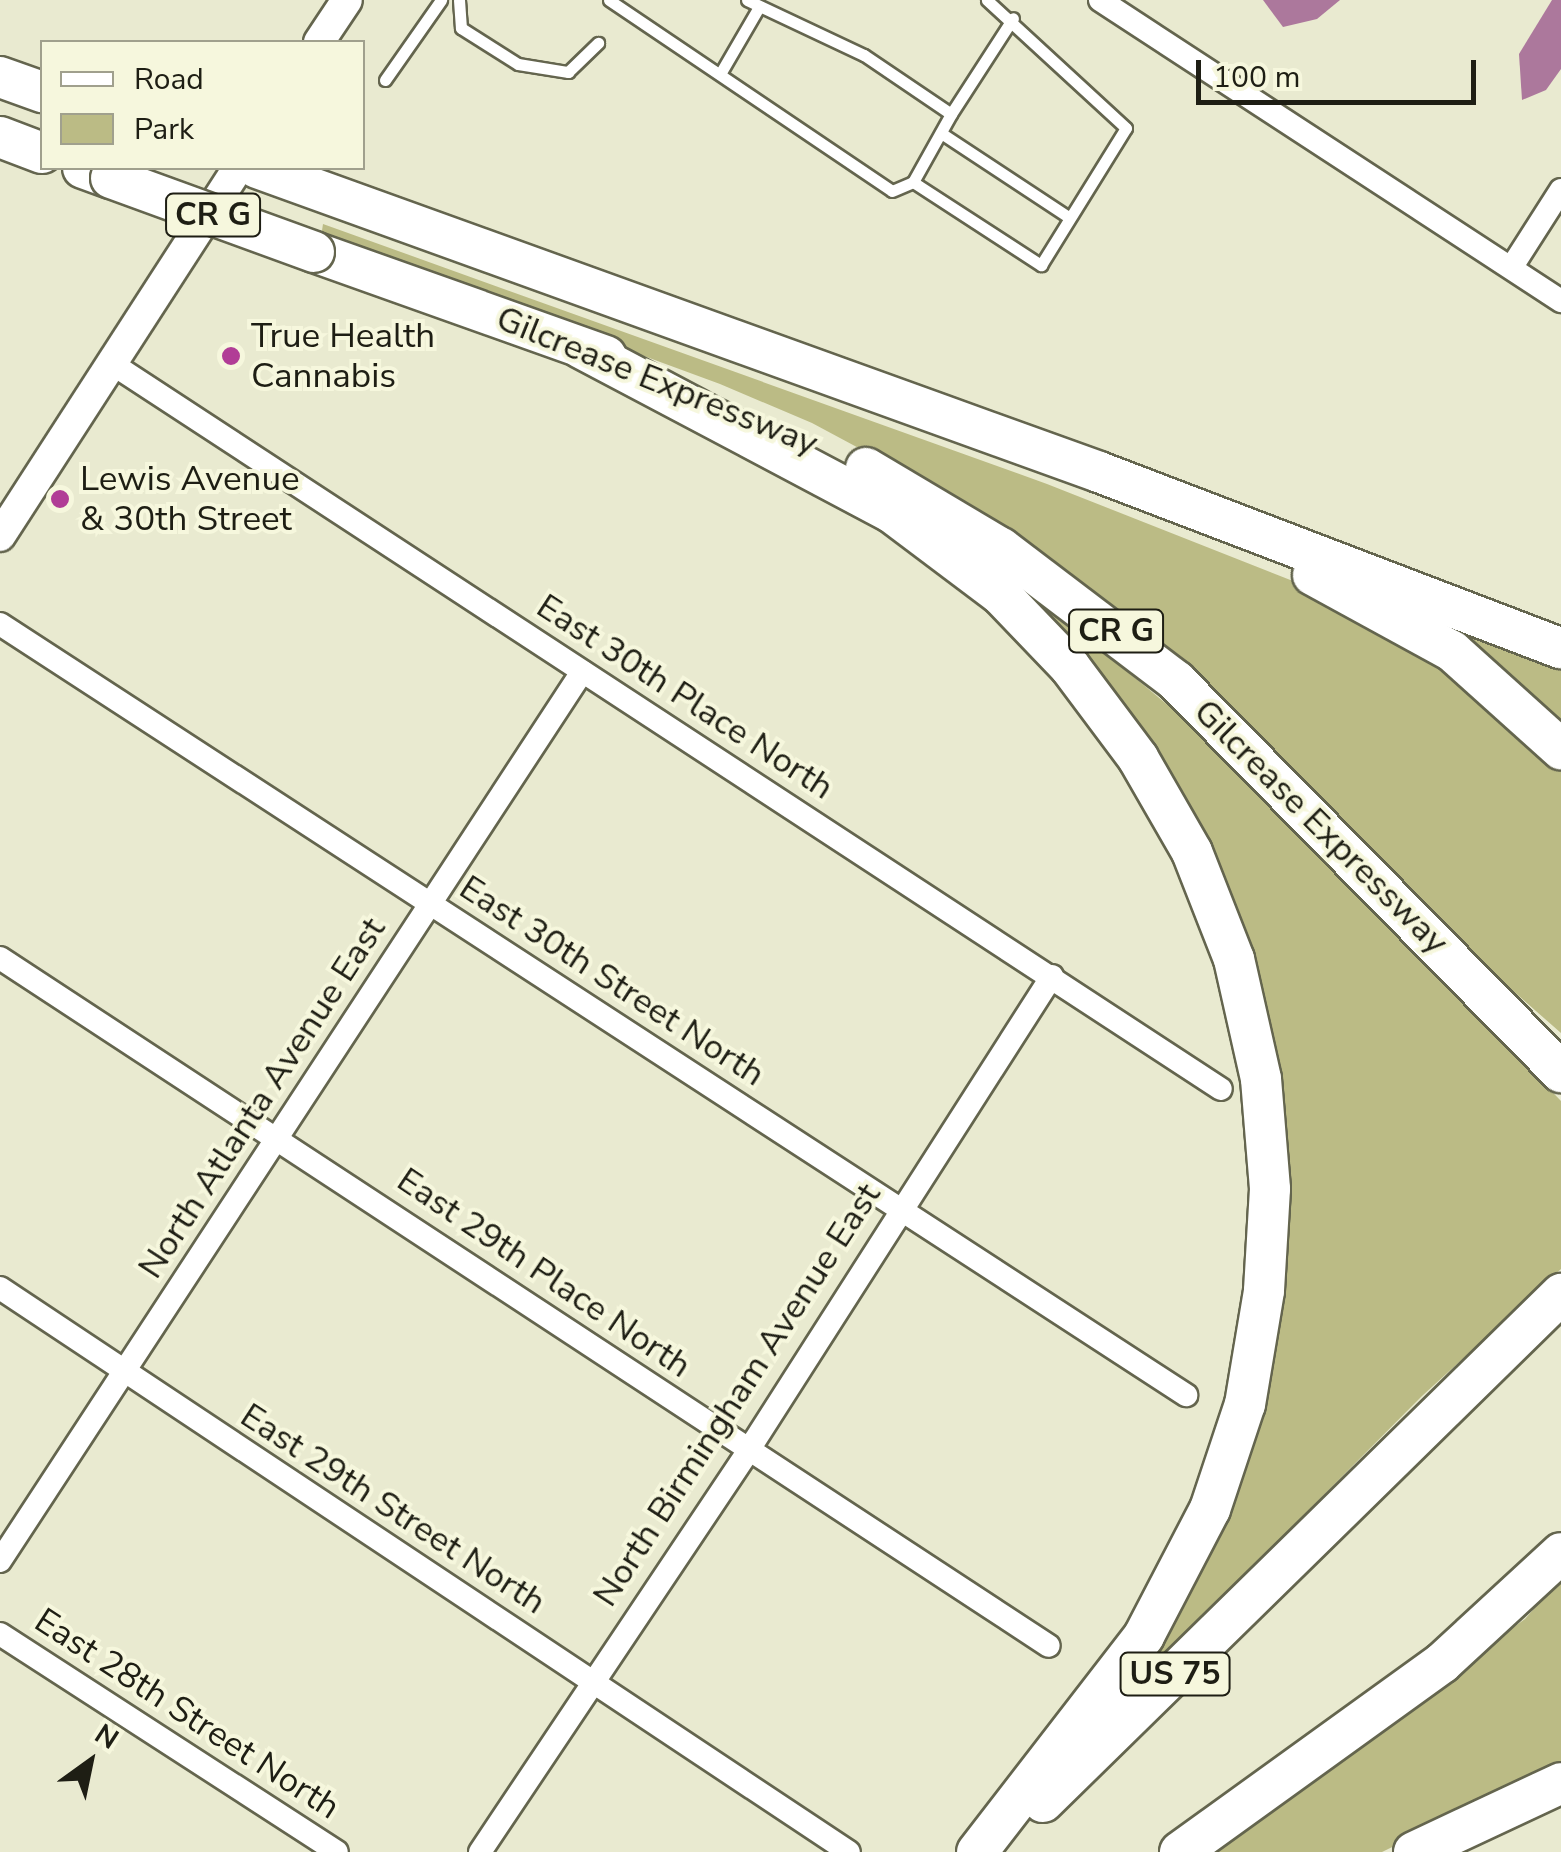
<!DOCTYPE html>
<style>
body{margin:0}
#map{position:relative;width:1561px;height:1852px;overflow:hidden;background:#e9ead0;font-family:"Nunito Sans",sans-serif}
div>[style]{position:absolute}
.green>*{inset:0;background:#bbbb85}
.water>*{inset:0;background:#ac789c}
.roads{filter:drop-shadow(2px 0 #64654e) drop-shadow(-2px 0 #64654e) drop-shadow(0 2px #64654e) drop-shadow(0 -2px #64654e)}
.service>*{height:11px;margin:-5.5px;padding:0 5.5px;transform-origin:5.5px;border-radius:5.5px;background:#fff}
.minor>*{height:22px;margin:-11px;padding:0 11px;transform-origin:11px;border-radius:11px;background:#fff}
.secondary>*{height:30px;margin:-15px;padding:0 15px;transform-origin:15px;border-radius:15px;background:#fff}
.motorway>*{height:40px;margin:-20px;padding:0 20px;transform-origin:20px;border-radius:20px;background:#fff}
.bridges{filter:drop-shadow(2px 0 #64654e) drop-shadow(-2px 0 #64654e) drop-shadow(0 2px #64654e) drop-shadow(0 -2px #64654e)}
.motorway-bridge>*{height:40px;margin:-20px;padding:0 20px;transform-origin:20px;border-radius:20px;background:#fff}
.dots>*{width:28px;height:28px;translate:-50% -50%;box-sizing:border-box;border:5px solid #f6f7dd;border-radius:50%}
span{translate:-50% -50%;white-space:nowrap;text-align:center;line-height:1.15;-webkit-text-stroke:8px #f6f7dd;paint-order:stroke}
.shield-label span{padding:2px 8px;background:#f6f7dd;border:2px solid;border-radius:8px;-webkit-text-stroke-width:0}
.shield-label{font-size:32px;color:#1e1e14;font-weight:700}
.poi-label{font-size:35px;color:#1e1e14}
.left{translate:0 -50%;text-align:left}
.street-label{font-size:35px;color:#1e1e14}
.legend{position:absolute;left:40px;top:40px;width:325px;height:130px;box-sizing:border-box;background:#f6f7dd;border:2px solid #a0a08d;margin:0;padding:12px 18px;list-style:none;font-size:30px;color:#1e1e14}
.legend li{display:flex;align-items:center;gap:20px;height:50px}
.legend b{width:50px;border:2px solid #a0a08d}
.north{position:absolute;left:40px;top:1712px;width:100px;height:100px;-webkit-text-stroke:8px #f6f7dd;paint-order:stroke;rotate:33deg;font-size:28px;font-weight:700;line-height:40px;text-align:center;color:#1e1e14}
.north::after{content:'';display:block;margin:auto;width:35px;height:45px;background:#1e1e14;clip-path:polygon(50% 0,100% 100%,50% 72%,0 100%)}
.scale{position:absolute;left:1196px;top:60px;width:280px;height:45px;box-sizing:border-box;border:5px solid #1e1e14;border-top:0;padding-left:12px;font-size:30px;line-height:35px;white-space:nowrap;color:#1e1e14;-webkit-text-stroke:8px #f6f7dd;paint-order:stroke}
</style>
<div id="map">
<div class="green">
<div style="clip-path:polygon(323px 224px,1047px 484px,1354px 605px,1507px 708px,1561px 769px,1561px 1033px,950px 497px,812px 423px,720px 384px,321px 237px)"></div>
<div style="clip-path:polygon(1014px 578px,1215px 744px,1561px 1101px,1561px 1269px,1422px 1396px,1130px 1690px,1123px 1686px,1266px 1359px,1251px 987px)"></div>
<div style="clip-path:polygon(1410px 600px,1561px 661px,1561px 730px)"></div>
<div style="clip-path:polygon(1561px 1578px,1561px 1765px,1382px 1852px,1203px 1852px,1525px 1619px)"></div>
</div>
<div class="water">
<div style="clip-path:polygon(1263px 0,1340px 0,1317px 19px,1283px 27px)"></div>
<div style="clip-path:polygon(1552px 0,1561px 0,1561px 69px,1546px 90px,1522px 100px,1519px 54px)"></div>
</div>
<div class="roads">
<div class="service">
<div style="left:459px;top:0;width:28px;rotate:86deg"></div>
<div style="left:461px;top:28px;width:67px;rotate:32.3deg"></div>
<div style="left:518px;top:64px;width:51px;rotate:9.1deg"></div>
<div style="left:568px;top:72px;width:42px;rotate:-44deg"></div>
<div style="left:609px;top:0;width:341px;rotate:34deg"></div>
<div style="left:892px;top:191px;width:23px;rotate:-23deg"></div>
<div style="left:747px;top:0;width:129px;rotate:25.2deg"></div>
<div style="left:864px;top:55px;width:105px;rotate:34.1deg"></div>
<div style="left:951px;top:114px;width:114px;rotate:-57.1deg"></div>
<div style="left:720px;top:74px;width:78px;rotate:-59.8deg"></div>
<div style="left:385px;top:80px;width:98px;rotate:-55deg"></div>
<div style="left:951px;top:114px;width:78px;rotate:119.2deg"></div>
<div style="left:913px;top:182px;width:153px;rotate:33deg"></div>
<div style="left:1041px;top:265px;width:161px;rotate:-58.2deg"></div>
<div style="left:1126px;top:128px;width:189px;rotate:-137.4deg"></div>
<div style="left:941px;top:133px;width:154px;rotate:33.4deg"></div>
</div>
<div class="minor">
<div style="left:1100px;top:0;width:551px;rotate:33.14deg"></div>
<div style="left:1513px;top:265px;width:89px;rotate:-57.4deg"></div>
<div style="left:111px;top:363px;width:1326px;rotate:33.19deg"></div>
<div style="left:0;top:624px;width:1415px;rotate:33.03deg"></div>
<div style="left:0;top:958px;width:1254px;rotate:33.26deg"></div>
<div style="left:0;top:1288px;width:1019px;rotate:33.6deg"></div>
<div style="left:0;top:1561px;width:1063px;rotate:-56.79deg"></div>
<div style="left:0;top:1634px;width:401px;rotate:32.9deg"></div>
<div style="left:480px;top:1852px;width:482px;rotate:-56.2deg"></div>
<div style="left:748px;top:1451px;width:564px;rotate:-57.38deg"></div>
</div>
<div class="secondary">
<div style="left:319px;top:42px;width:50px;rotate:-56.3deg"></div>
<div style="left:0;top:536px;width:438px;rotate:-57.1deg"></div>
</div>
<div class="motorway">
<div style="left:0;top:77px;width:45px;rotate:19.7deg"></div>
<div style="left:0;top:137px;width:45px;rotate:20.9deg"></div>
<div style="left:83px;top:168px;width:30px;rotate:20deg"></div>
<div style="left:257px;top:168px;width:895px;rotate:19.85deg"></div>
<div style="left:1099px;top:472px;width:494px;rotate:20.9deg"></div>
<div style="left:314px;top:252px;width:310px;rotate:19.6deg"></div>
<div style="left:581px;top:348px;width:351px;rotate:27.9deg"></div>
<div style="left:891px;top:512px;width:138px;rotate:37deg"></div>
<div style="left:1001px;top:595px;width:100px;rotate:46.2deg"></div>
<div style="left:1070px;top:667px;width:114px;rotate:53.2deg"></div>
<div style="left:1138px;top:758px;width:108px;rotate:60.1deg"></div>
<div style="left:1192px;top:852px;width:115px;rotate:68.6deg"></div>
<div style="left:1234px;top:959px;width:123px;rotate:77.3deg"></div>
<div style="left:1261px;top:1079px;width:110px;rotate:85.3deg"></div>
<div style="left:1270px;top:1189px;width:102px;rotate:93.4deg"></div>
<div style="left:1264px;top:1291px;width:115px;rotate:99.5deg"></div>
<div style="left:1245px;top:1404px;width:111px;rotate:108.4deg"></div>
<div style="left:1210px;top:1509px;width:143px;rotate:117.5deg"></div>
<div style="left:1144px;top:1636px;width:273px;rotate:127.7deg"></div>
<div style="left:866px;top:468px;width:157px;rotate:30.7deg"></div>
<div style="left:1001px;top:548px;width:220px;rotate:37.2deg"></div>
<div style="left:1176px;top:681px;width:549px;rotate:45.44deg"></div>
<div style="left:1313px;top:575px;width:158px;rotate:28.7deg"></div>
<div style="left:1452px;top:651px;width:147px;rotate:42deg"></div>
<div style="left:1043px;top:1802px;width:726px;rotate:-44.44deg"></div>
<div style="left:1180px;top:1852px;width:323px;rotate:-35.8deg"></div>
<div style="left:1442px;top:1663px;width:162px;rotate:-42.7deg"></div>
<div style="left:1414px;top:1852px;width:162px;rotate:-25.1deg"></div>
</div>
</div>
<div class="bridges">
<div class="motorway-bridge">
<div style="left:111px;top:178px;width:216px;rotate:20deg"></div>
</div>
</div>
<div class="dots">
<div style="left:231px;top:356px;background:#b13d96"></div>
<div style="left:60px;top:499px;background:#b13d96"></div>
</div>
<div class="shield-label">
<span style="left:213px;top:215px">CR G</span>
<span style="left:1116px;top:631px">CR G</span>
<span style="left:1175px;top:1674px">US 75</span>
</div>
<div class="poi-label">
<span class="left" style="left:251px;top:356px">True Health<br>Cannabis</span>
<span class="left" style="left:80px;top:499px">Lewis Avenue<br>&amp; 30th Street</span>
</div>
<div class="street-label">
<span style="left:657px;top:381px;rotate:22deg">Gilcrease Expressway</span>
<span style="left:685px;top:697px;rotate:33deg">East 30th Place North</span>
<span style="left:1321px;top:827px;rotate:45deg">Gilcrease Expressway</span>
<span style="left:612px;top:981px;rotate:33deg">East 30th Street North</span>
<span style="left:262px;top:1098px;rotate:-57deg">North Atlanta Avenue East</span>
<span style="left:544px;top:1273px;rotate:34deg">East 29th Place North</span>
<span style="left:737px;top:1395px;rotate:-57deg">North Birmingham Avenue East</span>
<span style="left:393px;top:1509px;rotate:33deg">East 29th Street North</span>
<span style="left:187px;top:1714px;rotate:33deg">East 28th Street North</span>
</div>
<ul class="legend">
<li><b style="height:12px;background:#fff"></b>Road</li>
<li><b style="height:28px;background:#bbbb85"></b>Park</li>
</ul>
<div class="north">N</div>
<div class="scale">100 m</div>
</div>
